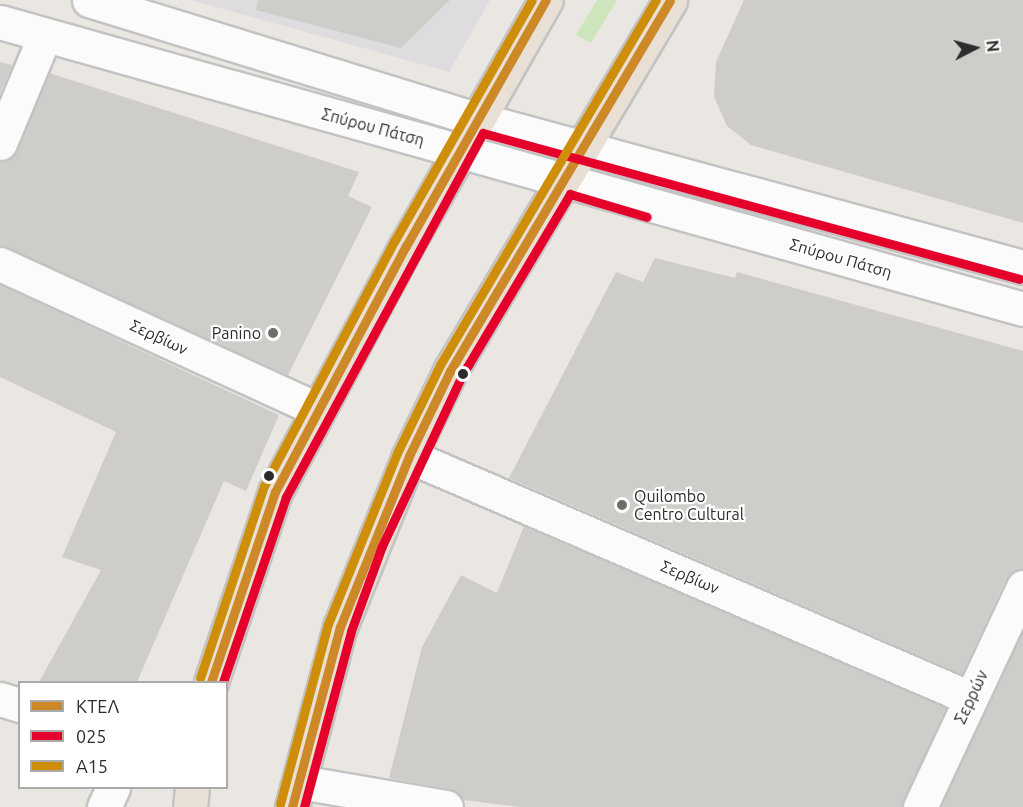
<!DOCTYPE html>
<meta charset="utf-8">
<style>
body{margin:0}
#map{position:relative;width:1023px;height:807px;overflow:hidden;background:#eae7e2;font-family:Ubuntu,sans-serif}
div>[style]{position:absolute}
.industrial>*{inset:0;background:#dedcde}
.green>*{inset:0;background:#cde5bc}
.building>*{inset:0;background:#cfcdc9}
.roads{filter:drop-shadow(2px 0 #c4c3c3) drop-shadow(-2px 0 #c4c3c3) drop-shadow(0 2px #c4c3c3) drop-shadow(0 -2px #c4c3c3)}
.pedestrian>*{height:33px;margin:-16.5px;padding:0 16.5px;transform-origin:16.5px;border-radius:16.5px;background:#fcfbfb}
.minor>*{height:33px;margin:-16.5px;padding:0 16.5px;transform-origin:16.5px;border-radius:16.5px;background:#fcfbfb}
.tertiary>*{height:33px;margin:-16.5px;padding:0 16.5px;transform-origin:16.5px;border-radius:16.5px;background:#fcfbfb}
.trunk>*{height:33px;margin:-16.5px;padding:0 16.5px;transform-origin:16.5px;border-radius:16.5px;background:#e8e0d4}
.bus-1>*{height:9px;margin:-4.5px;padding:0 4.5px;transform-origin:4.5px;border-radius:4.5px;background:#cd8828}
.bus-2>*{height:9px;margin:-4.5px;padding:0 4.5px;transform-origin:4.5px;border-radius:4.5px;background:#e4002b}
.bus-3>*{height:9px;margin:-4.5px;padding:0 4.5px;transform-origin:4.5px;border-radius:4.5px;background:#ce8e09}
.dots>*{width:16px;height:16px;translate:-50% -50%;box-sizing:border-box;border:3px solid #fff;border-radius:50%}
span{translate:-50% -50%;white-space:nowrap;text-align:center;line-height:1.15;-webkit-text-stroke:4.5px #fff;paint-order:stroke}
.street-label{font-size:16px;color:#2c2c2c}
.poi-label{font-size:16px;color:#2c2c2c}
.right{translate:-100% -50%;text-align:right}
.left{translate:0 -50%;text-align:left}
.legend{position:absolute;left:18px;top:681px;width:210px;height:108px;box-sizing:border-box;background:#fff;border:2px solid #ababab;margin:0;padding:8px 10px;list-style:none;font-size:18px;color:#2c2c2c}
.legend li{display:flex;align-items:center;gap:12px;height:30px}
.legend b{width:30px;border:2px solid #ababab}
.north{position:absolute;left:945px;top:18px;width:60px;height:60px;-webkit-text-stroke:4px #fff;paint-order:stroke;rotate:84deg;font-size:16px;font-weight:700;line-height:24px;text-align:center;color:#2c2c2c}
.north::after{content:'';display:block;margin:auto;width:21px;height:27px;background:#2c2c2c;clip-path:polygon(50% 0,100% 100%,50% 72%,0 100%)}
</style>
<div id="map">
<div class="industrial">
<div style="clip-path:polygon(191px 0,490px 0,449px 72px)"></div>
</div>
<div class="green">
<div style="clip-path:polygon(597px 0,617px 0,591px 43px,576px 35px)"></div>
</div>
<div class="building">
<div style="clip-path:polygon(258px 0,450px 0,401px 48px,256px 10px)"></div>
<div style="clip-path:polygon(744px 0,1023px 0,1023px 223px,751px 145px,727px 126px,714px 97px,716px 62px)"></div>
<div style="clip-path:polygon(0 62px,12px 65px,0 94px)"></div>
<div style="clip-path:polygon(49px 73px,359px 172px,348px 196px,372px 207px,288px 375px,0 246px,0 161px,17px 150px)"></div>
<div style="clip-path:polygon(655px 258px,735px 278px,737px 272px,1023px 351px,1023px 569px,1006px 579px,962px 674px,509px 478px,616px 272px,643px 282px)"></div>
<div style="clip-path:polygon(0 285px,279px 415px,246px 491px,224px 481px,137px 682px,39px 682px,101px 570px,62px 557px,116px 432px,0 377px)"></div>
<div style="clip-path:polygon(524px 526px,946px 708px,902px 807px,520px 807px,463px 800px,449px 789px,389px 778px,422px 647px,461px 575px,497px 593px)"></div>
<div style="clip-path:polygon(1023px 631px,1023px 807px,941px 807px)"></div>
</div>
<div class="roads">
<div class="pedestrian">
<div style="left:104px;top:807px;width:21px;rotate:-65deg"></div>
</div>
<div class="minor">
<div style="left:0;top:143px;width:117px;rotate:-67.4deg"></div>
<div style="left:0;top:264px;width:349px;rotate:24.6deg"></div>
<div style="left:409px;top:456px;width:611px;rotate:23.33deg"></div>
<div style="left:0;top:699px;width:21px;rotate:17deg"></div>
<div style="left:300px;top:782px;width:148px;rotate:9.7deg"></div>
<div style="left:920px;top:807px;width:243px;rotate:-64.9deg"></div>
</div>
<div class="tertiary">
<div style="left:89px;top:0;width:406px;rotate:17.1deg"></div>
<div style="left:477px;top:119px;width:566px;rotate:15.17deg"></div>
<div style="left:0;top:22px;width:1062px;rotate:15.67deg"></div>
</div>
<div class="trunk">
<div style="left:211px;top:682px;width:200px;rotate:-71.4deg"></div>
<div style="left:275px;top:492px;width:279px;rotate:-62deg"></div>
<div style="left:406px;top:246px;width:283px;rotate:-60.4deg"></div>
<div style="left:190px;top:807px;width:19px;rotate:-84deg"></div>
<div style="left:292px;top:807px;width:186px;rotate:-75.1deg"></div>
<div style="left:340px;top:627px;width:184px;rotate:-68deg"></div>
<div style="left:409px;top:456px;width:94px;rotate:-64.2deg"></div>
<div style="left:450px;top:371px;width:431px;rotate:-59.3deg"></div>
</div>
</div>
<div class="bus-1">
<div style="left:211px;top:682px;width:200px;rotate:-71.4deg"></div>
<div style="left:275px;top:492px;width:279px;rotate:-62deg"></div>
<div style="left:406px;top:246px;width:283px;rotate:-60.4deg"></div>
<div style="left:292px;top:807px;width:186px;rotate:-75.1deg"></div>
<div style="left:340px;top:627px;width:184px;rotate:-68deg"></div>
<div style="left:409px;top:456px;width:94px;rotate:-64.2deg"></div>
<div style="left:450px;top:371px;width:431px;rotate:-59.3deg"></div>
</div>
<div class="bus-2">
<div style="left:223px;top:682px;width:195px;rotate:-71.2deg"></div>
<div style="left:286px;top:497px;width:414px;rotate:-61.6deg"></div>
<div style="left:483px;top:133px;width:556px;rotate:15.21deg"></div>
<div style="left:304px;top:807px;width:182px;rotate:-75deg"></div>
<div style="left:351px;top:631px;width:90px;rotate:-70deg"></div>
<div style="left:382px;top:546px;width:187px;rotate:-64.9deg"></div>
<div style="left:461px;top:377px;width:213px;rotate:-59.2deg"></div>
<div style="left:570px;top:194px;width:80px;rotate:16.6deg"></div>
</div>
<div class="bus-3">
<div style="left:200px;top:678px;width:202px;rotate:-71.6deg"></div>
<div style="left:264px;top:486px;width:279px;rotate:-62deg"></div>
<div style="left:395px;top:240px;width:276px;rotate:-60.3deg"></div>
<div style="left:280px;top:804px;width:186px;rotate:-75.1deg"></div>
<div style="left:328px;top:624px;width:187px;rotate:-68deg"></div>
<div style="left:398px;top:451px;width:96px;rotate:-64deg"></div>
<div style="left:440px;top:365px;width:424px;rotate:-59.4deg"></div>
</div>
<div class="dots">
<div style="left:273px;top:333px;background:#6e6d6c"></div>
<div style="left:463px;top:374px;background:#2c2c2c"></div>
<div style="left:269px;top:476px;background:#2c2c2c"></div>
<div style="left:622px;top:505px;background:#6e6d6c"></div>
</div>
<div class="street-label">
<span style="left:373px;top:127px;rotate:15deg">Σπύρου Πάτση</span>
<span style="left:841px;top:258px;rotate:16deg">Σπύρου Πάτση</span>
<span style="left:159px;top:337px;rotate:25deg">Σερβίων</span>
<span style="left:690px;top:577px;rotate:23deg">Σερβίων</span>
<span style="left:971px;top:697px;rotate:-65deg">Σερρών</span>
</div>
<div class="poi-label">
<span class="right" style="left:261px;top:333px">Panino</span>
<span class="left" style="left:634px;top:505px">Quilombo<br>Centro Cultural</span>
</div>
<ul class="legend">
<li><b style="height:8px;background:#cd8828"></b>ΚΤΕΛ</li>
<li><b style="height:8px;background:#e4002b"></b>025</li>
<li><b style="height:8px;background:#ce8e09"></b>Α15</li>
</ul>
<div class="north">N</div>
</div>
